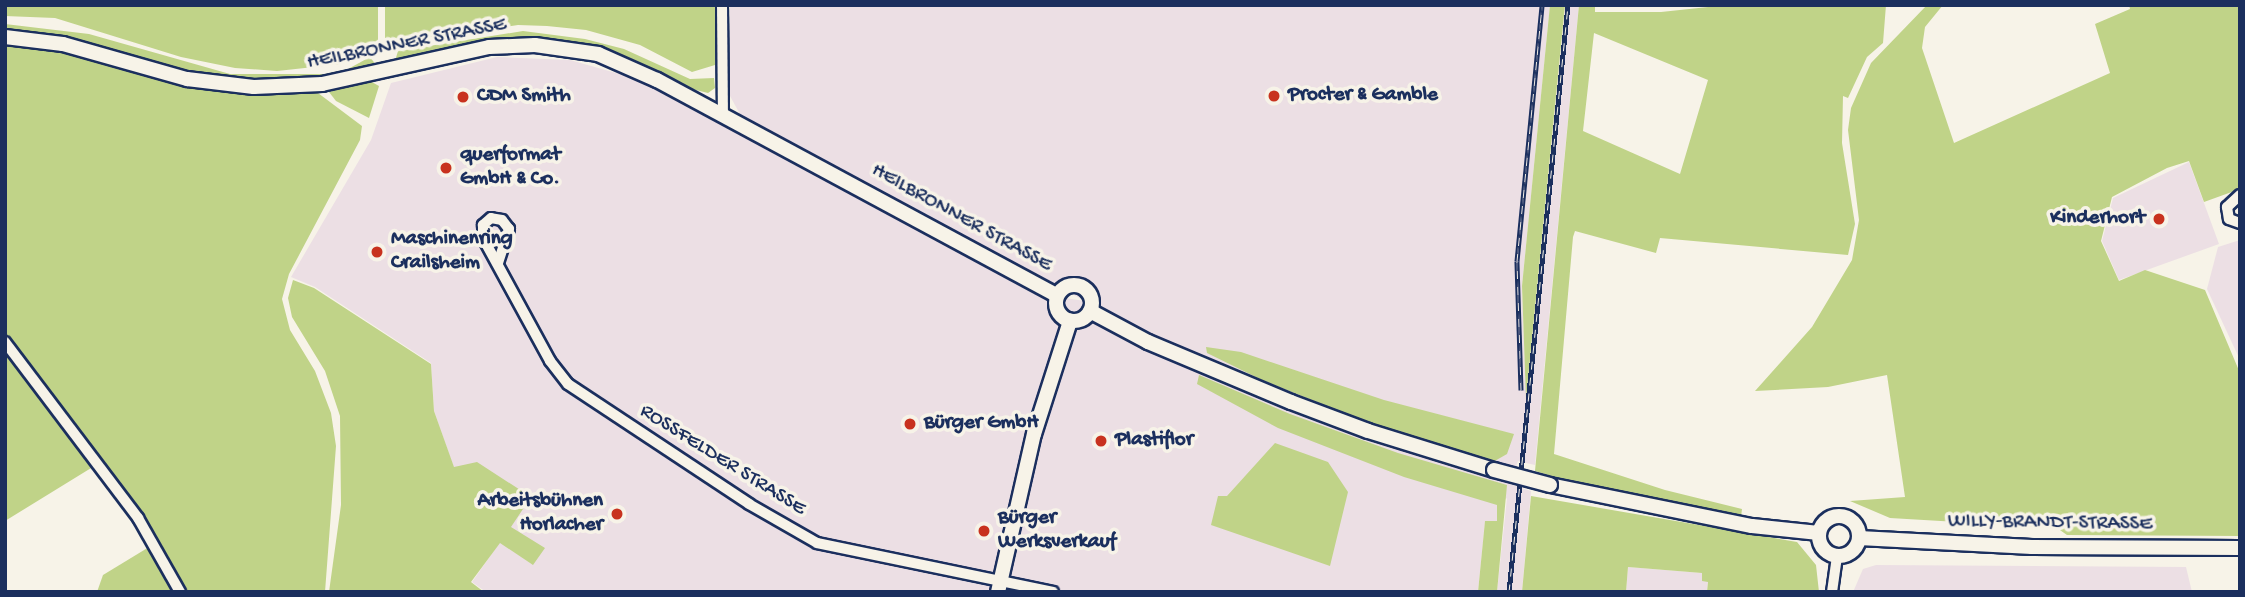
<!DOCTYPE html>
<meta charset="utf-8">
<style>
body{margin:0}
#map{position:relative;width:2245px;height:597px;overflow:hidden;background:#f7f3e8;font-family:"Gochi Hand",sans-serif}
div>[style]{position:absolute}
.built>*{inset:0;background:#ecdfe4}
.green>*{inset:0;background:#c0d388}
.roads{filter:drop-shadow(2px 0 #1b2f5e) drop-shadow(-2px 0 #1b2f5e) drop-shadow(0 2px #1b2f5e) drop-shadow(0 -2px #1b2f5e)}
.street>*{height:10px;margin:-5px;padding:0 5px;transform-origin:5px;border-radius:5px;background:#f7f3e8}
.secondary>*{height:14px;margin:-7px;padding:0 7px;transform-origin:7px;border-radius:7px;background:#f7f3e8}
.secondary>.ring{margin:-7px;padding:0;box-sizing:content-box;background:none;border:14px solid #f7f3e8;border-radius:50%}
.rail>*{height:5px;margin-top:-2.5px;transform-origin:0;background:repeating-linear-gradient(90deg,#f7f3e8 0 8px,#1b2f5e 0 16px);box-sizing:border-box;border-block:2px solid #1b2f5e}
.bridges{filter:drop-shadow(2px 0 #1b2f5e) drop-shadow(-2px 0 #1b2f5e) drop-shadow(0 2px #1b2f5e) drop-shadow(0 -2px #1b2f5e)}
.secondary-bridge>*{height:14px;margin:-7px;padding:0 7px;transform-origin:7px;border-radius:7px;background:#f7f3e8}
.dots>*{width:19px;height:19px;translate:-50% -50%;box-sizing:border-box;border:4px solid #f7f3e8;border-radius:50%}
span{translate:-50% -50%;white-space:nowrap;text-align:center;line-height:1.15;-webkit-text-stroke:7px #f7f3e8;paint-order:stroke}
.street-label{font-size:21px;color:#1b2f5e}
.poi-label{font-size:21px;color:#1b2f5e;font-weight:700}
.left{translate:0 -50%;text-align:left}
.right{translate:-100% -50%;text-align:right}
.frame{position:absolute;inset:0;border:7px solid #1b2f5e;pointer-events:none}
</style>
<div id="map">
<div class="built">
<div style="clip-path:polygon(730px 5px,1550px 5px,1522px 286px,1526px 391px,1565px 5px,1579px 5px,1535px 465px,1518px 461px,1510px 484px,1531px 491px,1522px 592px,1497px 592px,1507px 498px,1498px 505px,1497px 521px,1485px 522px,1478px 592px,486px 592px,472px 582px,500px 542px,532px 564px,454px 468px,434px 411px,431px 363px,315px 287px,291px 277px,371px 140px,391px 83px,497px 57px,570px 60px,648px 82px,1038px 294px,1085px 301px,741px 116px,730px 96px)"></div>
<div style="clip-path:polygon(2189px 162px,2219px 244px,2119px 280px,2102px 241px,2113px 198px)"></div>
<div style="clip-path:polygon(2240px 240px,2240px 360px,2207px 289px,2218px 247px)"></div>
<div style="clip-path:polygon(1876px 565px,2186px 567px,2192px 592px,1853px 592px,1863px 569px)"></div>
<div style="clip-path:polygon(1628px 567px,1702px 573px,1708px 581px,1707px 592px,1626px 592px)"></div>
</div>
<div class="green">
<div style="clip-path:polygon(5px 5px,378px 5px,378px 40px,342px 64px,277px 71px,235px 68px,181px 57px,55px 18px,5px 16px)"></div>
<div style="clip-path:polygon(385px 5px,715px 5px,715px 65px,692px 72px,640px 45px,586px 30px,547px 26px,518px 25px,389px 43px,385px 38px)"></div>
<div style="clip-path:polygon(1550px 5px,1565px 5px,1526px 399px,1522px 286px)"></div>
<div style="clip-path:polygon(evenodd,1579px 5px,1595px 5px,1595px 12px,1661px 12px,1727px 5px,1886px 5px,1883px 43px,1867px 57px,1848px 98px,1843px 96px,1842px 143px,1855px 224px,1848px 255px,1660px 238px,1656px 253px,1575px 231px,1573px 237px,1554px 454px,1665px 490px,1742px 509px,1741px 517px,1588px 487px,1535px 471px,1579px 5px,1594px 33px,1708px 80px,1680px 174px,1583px 131px,1594px 33px)"></div>
<div style="clip-path:polygon(1927px 5px,1943px 5px,1925px 27px,1922px 48px,1954px 143px,2110px 73px,2095px 24px,2130px 9px,2129px 5px,2240px 5px,2240px 189px,2204px 202px,2189px 161px,2167px 168px,2112px 197px,2101px 241px,2119px 281px,2145px 270px,2205px 290px,2240px 373px,2240px 536px,2067px 535px,2057px 528px,1890px 518px,1850px 501px,1905px 497px,1887px 375px,1828px 387px,1755px 391px,1812px 327px,1852px 260px,1859px 220px,1848px 130px,1851px 108px,1871px 63px)"></div>
<div style="clip-path:polygon(5px 24px,89px 34px,230px 74px,325px 74px,348px 69px,370px 57px,376px 65px,332px 78px,269px 82px,191px 73px,73px 38px,5px 31px)"></div>
<div style="clip-path:polygon(523px 31px,585px 39px,624px 49px,690px 79px,714px 78px,715px 88px,708px 93px,684px 87px,594px 47px,484px 41px,395px 61px,398px 51px)"></div>
<div style="clip-path:polygon(5px 42px,50px 45px,249px 92px,314px 90px,362px 126px,360px 140px,289px 274px,282px 299px,290px 330px,315px 371px,331px 413px,336px 446px,325px 592px,183px 592px,147px 521px,18px 348px,5px 338px)"></div>
<div style="clip-path:polygon(370px 81px,379px 86px,369px 118px,336px 101px,329px 92px)"></div>
<div style="clip-path:polygon(293px 280px,314px 288px,431px 364px,434px 411px,454px 467px,477px 462px,531px 497px,511px 527px,545px 548px,533px 565px,500px 543px,471px 582px,484px 592px,329px 592px,341px 505px,340px 416px,325px 371px,292px 317px,288px 298px)"></div>
<div style="clip-path:polygon(5px 344px,96px 465px,5px 521px)"></div>
<div style="clip-path:polygon(1206px 347px,1241px 352px,1384px 400px,1514px 434px,1507px 454px,1493px 462px,1364px 421px,1262px 380px,1207px 353px)"></div>
<div style="clip-path:polygon(1199px 375px,1290px 414px,1398px 453px,1507px 485px,1497px 592px,1478px 592px,1485px 521px,1497px 521px,1497px 505px,1404px 477px,1278px 428px,1197px 384px)"></div>
<div style="clip-path:polygon(1275px 443px,1328px 462px,1348px 492px,1330px 566px,1211px 525px,1218px 496px,1227px 496px)"></div>
<div style="clip-path:polygon(1531px 496px,1797px 542px,1816px 565px,1819px 592px,1707px 592px,1708px 582px,1702px 581px,1702px 573px,1628px 567px,1626px 592px,1522px 592px)"></div>
<div style="clip-path:polygon(154px 544px,178px 592px,97px 592px,103px 575px)"></div>
</div>
<div class="roads">
<div class="street">
<div style="left:722px;top:5px;width:110px;rotate:89.5deg"></div>
<div style="left:2240px;top:195px;width:18px;rotate:137deg"></div>
<div style="left:2227px;top:207px;width:12px;rotate:81deg"></div>
<div style="left:2229px;top:219px;width:12px;rotate:20deg"></div>
<div style="left:498px;top:263px;width:36px;rotate:-72deg"></div>
<div style="left:509px;top:229px;width:11px;rotate:-128deg"></div>
<div style="left:502px;top:220px;width:11px;rotate:-170deg"></div>
<div style="left:491px;top:218px;width:11px;rotate:139deg"></div>
<div style="left:483px;top:225px;width:13px;rotate:90deg"></div>
<div style="left:483px;top:238px;width:140px;rotate:61.4deg"></div>
<div style="left:550px;top:361px;width:29px;rotate:52deg"></div>
<div style="left:568px;top:384px;width:217px;rotate:33.5deg"></div>
<div style="left:749px;top:504px;width:78px;rotate:29.8deg"></div>
<div style="left:817px;top:543px;width:241px;rotate:11.7deg"></div>
<div style="left:5px;top:342px;width:221px;rotate:52.9deg"></div>
<div style="left:138px;top:518px;width:85px;rotate:60.4deg"></div>
<div style="left:1832px;top:592px;width:36px;rotate:-82deg"></div>
</div>
<div class="secondary">
<div style="left:5px;top:37px;width:58px;rotate:6.9deg"></div>
<div style="left:63px;top:44px;width:129px;rotate:15.8deg"></div>
<div style="left:187px;top:79px;width:67px;rotate:6.8deg"></div>
<div style="left:254px;top:87px;width:68px;rotate:-2.5deg"></div>
<div style="left:322px;top:84px;width:171px;rotate:-12.5deg"></div>
<div style="left:489px;top:47px;width:46px;rotate:-2.5deg"></div>
<div style="left:535px;top:45px;width:64px;rotate:8.1deg"></div>
<div style="left:598px;top:54px;width:64px;rotate:23.8deg"></div>
<div style="left:657px;top:80px;width:454px;rotate:28.3deg"></div>
<div class="ring" style="left:1056px;top:285px;width:22px;height:22px"></div>
<div style="left:1090px;top:311px;width:66px;rotate:28.1deg"></div>
<div style="left:1148px;top:342px;width:155px;rotate:22.8deg"></div>
<div style="left:1291px;top:402px;width:82px;rotate:20.6deg"></div>
<div style="left:1368px;top:431px;width:132px;rotate:17.2deg"></div>
<div style="left:1550px;top:485px;width:206px;rotate:11.5deg"></div>
<div style="left:1752px;top:526px;width:67px;rotate:6deg"></div>
<div class="ring" style="left:1819px;top:516px;width:26px;height:26px"></div>
<div style="left:1859px;top:538px;width:173px;rotate:3deg"></div>
<div style="left:2032px;top:547px;width:208px;rotate:0.3deg"></div>
<div style="left:998px;top:592px;width:162px;rotate:-77.2deg"></div>
<div style="left:1034px;top:434px;width:119px;rotate:-72.3deg"></div>
</div>
</div>
<div class="rail">
<div style="left:1521px;top:390px;width:129px;rotate:-91.8deg"></div>
<div style="left:1517px;top:261px;width:257px;rotate:-84.4deg"></div>
<div style="left:1509px;top:592px;width:590px;rotate:-84.26deg"></div>
</div>
<div class="bridges">
<div class="secondary-bridge">
<div style="left:1494px;top:470px;width:58px;rotate:15deg"></div>
</div>
</div>
<div class="dots">
<div style="left:1274px;top:96px;background:#c8321e"></div>
<div style="left:463px;top:97px;background:#c8321e"></div>
<div style="left:446px;top:168px;background:#c8321e"></div>
<div style="left:2159px;top:219px;background:#c8321e"></div>
<div style="left:377px;top:252px;background:#c8321e"></div>
<div style="left:910px;top:424px;background:#c8321e"></div>
<div style="left:1101px;top:441px;background:#c8321e"></div>
<div style="left:617px;top:514px;background:#c8321e"></div>
<div style="left:984px;top:531px;background:#c8321e"></div>
</div>
<div class="street-label">
<span style="left:407px;top:45px;rotate:-11deg">HEILBRONNER STRASSE</span>
<span style="left:961px;top:219px;rotate:29deg">HEILBRONNER STRASSE</span>
<span style="left:722px;top:461px;rotate:32deg">ROSSFELDER STRASSE</span>
<span style="left:2050px;top:524px;rotate:1deg">WILLY-BRANDT-STRASSE</span>
</div>
<div class="poi-label">
<span class="left" style="left:1288px;top:96px">Procter &amp; Gamble</span>
<span class="left" style="left:477px;top:97px">CDM Smith</span>
<span class="left" style="left:460px;top:168px">querformat<br>GmbH &amp; Co.</span>
<span class="right" style="left:2145px;top:219px">Kinderhort</span>
<span class="left" style="left:391px;top:252px">Maschinenring<br>Crailsheim</span>
<span class="left" style="left:924px;top:424px">Bürger GmbH</span>
<span class="left" style="left:1115px;top:441px">Plastiflor</span>
<span class="right" style="left:603px;top:514px">Arbeitsbühnen<br>Horlacher</span>
<span class="left" style="left:998px;top:531px">Bürger<br>Werksverkauf</span>
</div>
<div class="frame"></div>
</div>
